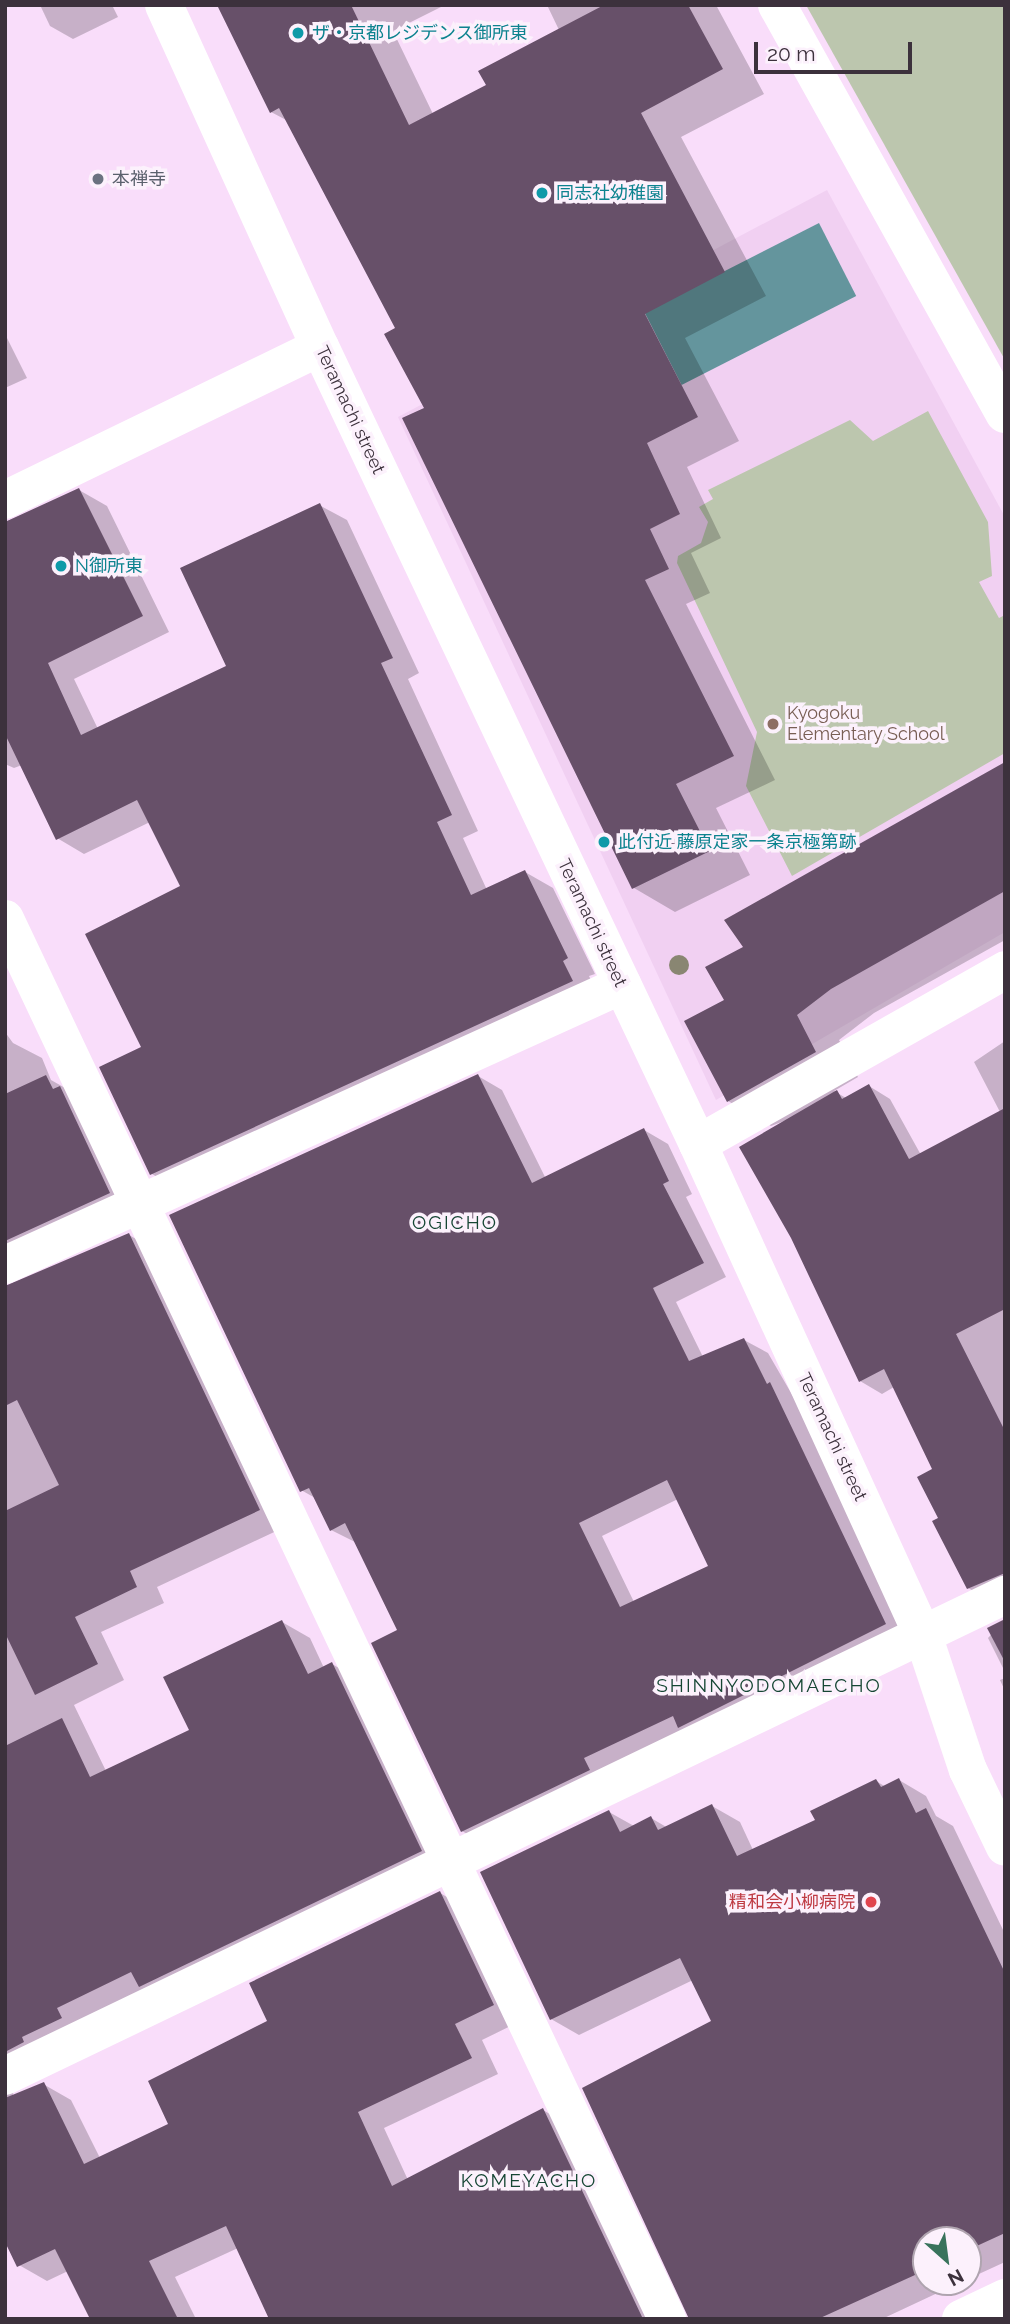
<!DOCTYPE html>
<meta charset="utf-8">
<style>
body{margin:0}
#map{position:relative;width:1010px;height:2324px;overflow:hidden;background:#f9ddfa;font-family:Raleway,"Noto Sans JP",sans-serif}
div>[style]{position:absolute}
.built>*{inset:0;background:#f1d0f2}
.green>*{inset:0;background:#bcc6ae}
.water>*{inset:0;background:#64959d;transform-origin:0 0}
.shadow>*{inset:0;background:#0003}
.building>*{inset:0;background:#675069}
.minor>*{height:38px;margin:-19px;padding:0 19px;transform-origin:19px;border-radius:19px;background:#fff}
.secondary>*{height:38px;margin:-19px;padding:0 19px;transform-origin:19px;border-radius:19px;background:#fff}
.trees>*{width:20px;height:20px;margin:-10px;border-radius:50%;background:#898672}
.dots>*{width:19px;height:19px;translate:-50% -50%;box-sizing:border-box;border:4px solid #fcf1fc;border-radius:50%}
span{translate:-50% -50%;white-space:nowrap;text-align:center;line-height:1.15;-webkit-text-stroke:7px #fcf1fc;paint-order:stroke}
.culture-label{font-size:18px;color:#0d838f}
.left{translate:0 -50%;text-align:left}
.worship-label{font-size:18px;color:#5b616d}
.street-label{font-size:18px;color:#3c313c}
.education-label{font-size:18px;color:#785e54}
.health-label{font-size:18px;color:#be3a42}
.right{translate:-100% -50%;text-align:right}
.neighbourhood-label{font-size:19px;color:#164634;letter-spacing:2px}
.frame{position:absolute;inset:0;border:7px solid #3c313c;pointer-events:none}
.north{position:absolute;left:912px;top:2226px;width:70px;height:70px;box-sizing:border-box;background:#fcf1fc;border:2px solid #afa4af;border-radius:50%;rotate:152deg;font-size:19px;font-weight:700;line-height:28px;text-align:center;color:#3c313c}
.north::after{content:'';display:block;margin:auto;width:24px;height:32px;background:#39735c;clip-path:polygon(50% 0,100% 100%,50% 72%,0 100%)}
.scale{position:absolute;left:754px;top:42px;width:158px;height:32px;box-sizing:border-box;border:4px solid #3c313c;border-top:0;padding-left:9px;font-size:21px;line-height:24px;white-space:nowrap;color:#3c313c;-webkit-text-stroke:5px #fcf1fc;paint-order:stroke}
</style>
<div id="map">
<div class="built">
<div style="clip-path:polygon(827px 190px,1005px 517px,1005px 932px,716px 1100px,398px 417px)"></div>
</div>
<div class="green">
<div style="clip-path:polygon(806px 5px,1005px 5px,1005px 360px)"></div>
<div style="clip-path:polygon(928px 411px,988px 522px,992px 576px,979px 582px,999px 618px,1005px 615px,1005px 753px,792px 876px,746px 786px,757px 732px,677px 563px,678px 556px,701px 543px,708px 522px,699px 507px,713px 499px,708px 490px,850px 420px,873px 441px)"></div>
</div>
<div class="water">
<div style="left:819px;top:223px;width:82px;height:196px;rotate:63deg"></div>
</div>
<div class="shadow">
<div style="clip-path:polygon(40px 5px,112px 5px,118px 17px,73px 39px,50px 26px)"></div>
<div style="clip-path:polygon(219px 5px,445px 5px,393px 31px,433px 114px,488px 86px,559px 30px,547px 5px,716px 5px,764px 94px,681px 137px,766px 296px,685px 338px,739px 441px,687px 467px,721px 538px,691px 553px,710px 593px,686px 604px,775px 780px,716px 808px,750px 875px,675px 912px,634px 888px,426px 409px,397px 329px,288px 121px,271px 112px)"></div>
<div style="clip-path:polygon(5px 334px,27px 378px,5px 388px)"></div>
<div style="clip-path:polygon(79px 490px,107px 506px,169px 632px,74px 679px,98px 729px,228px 667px,319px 505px,347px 520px,419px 673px,408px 679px,478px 831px,463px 838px,487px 890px,525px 872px,553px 888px,595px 974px,589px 976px,599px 997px,179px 1190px,152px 1174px,144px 1048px,183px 886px,150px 822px,84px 854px,57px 838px,22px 765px,14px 768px,5px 764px,5px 522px)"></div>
<div style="clip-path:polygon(1005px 764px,1005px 940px,874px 1013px,839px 1040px,858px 1077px,834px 1091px,846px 1098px,869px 1086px,890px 1099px,921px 1155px,1000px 1112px,974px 1062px,1005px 1041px,1005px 1594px,990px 1600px,968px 1588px,941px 1519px,935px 1470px,894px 1387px,882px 1394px,860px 1381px,792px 1118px,771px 1126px,728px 1101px,726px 1000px,745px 947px)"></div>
<div style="clip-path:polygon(5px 1032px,13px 1043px,42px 1058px,51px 1080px,74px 1093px,137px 1209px,5px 1262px)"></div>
<div style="clip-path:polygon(evenodd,478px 1076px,502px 1090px,546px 1179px,644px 1130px,668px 1144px,692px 1194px,686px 1197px,726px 1277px,676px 1302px,703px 1357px,744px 1340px,768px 1353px,794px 1398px,909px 1638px,486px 1845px,462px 1831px,400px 1630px,357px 1543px,331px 1530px,317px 1499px,301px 1490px,478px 1076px,678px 1499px,711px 1567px,634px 1602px,602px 1536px,678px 1499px)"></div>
<div style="clip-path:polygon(129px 1235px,157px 1251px,287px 1526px,157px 1587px,164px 1603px,101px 1632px,124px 1680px,74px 1705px,106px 1771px,191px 1731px,282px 1622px,310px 1638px,324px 1668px,332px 1664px,360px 1680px,448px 1867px,14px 2079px,13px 2096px,43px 2084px,71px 2100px,100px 2158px,171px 2125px,269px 2022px,440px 1893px,468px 1909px,521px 2021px,482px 2040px,498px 2074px,384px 2128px,408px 2180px,543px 2110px,570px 2126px,662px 2319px,271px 2319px,238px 2248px,175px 2277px,196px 2319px,92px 2319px,68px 2271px,47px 2281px,19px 2265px,5px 2236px,5px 1293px)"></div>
<div style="clip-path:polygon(1005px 1620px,1005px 1672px,988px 1638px)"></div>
<div style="clip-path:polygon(1005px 1678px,1005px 1691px,1000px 1680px)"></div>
<div style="clip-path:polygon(899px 1780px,926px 1796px,936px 1816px,953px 1826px,1005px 1934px,1005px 2262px,968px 2279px,968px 2240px,926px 2240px,926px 2282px,961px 2282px,882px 2319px,688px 2319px,713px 2022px,693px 1980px,579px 2035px,551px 2019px,609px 1812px,634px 1826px,651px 1818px,668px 1828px,712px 1806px,740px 1822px,753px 1850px,817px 1821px,876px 1781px,886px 1787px)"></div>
</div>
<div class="building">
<div style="clip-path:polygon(217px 5px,351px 5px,409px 125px,486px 85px,478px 71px,604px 5px,688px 5px,723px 69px,641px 113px,725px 272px,645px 314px,698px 417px,647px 443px,680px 514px,650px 529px,669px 569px,645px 580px,734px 756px,676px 784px,710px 851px,632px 889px,402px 418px,424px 408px,384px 334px,395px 328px,279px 108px,270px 113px)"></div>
<div style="clip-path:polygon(79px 488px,143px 616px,48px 663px,81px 735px,226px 666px,180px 568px,320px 503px,393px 658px,381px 663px,452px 815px,437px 822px,471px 895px,525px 870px,568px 958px,563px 961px,573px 981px,150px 1175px,99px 1067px,141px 1047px,85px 934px,180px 886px,137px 800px,56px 840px,5px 734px,5px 522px)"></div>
<div style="clip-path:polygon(1005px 762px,1005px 891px,831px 989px,797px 1015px,816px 1052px,727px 1102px,684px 1021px,724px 1000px,705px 967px,743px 947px,724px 920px)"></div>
<div style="clip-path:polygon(evenodd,478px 1074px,532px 1183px,644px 1128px,669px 1181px,663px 1184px,704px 1263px,653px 1288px,689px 1361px,744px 1338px,767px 1384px,770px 1382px,886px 1624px,678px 1728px,673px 1716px,584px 1758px,590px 1770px,461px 1832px,371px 1643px,397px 1630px,345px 1523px,330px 1531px,309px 1488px,300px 1492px,169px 1215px,478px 1074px,667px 1480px,708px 1566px,620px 1607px,579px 1523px,667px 1480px)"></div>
<div style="clip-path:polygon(46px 1075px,53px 1089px,60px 1086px,110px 1193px,5px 1241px,5px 1094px)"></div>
<div style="clip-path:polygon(869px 1084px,909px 1159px,1005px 1108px,1005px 1309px,956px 1334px,1005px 1431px,1005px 1573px,967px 1589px,932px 1521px,938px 1518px,917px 1477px,932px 1469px,884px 1369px,859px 1382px,791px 1238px,739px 1147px,837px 1090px,842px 1099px)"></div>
<div style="clip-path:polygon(129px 1233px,260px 1510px,130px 1571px,137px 1587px,75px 1617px,98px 1664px,35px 1695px,5px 1633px,5px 1511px,59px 1485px,17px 1400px,5px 1406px,5px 1286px)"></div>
<div style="clip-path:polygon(1005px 1619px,1005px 1662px,987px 1628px)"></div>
<div style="clip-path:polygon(282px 1620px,308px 1674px,332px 1662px,422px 1851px,139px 1987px,131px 1972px,57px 2008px,62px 2018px,22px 2037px,24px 2042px,5px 2052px,5px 1746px,62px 1718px,90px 1777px,189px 1730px,163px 1677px)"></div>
<div style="clip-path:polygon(899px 1778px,916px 1813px,926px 1808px,1005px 1973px,1005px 2233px,968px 2250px,968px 2240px,926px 2240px,926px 2270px,818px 2319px,689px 2319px,582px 2088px,711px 2021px,680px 1958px,550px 2020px,480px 1872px,609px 1810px,620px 1832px,651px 1816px,658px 1830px,712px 1804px,737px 1856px,815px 1820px,810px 1811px,876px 1779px,881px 1787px)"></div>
<div style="clip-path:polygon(440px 1891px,494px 2005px,455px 2024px,472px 2058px,358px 2112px,392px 2186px,543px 2108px,643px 2319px,269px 2319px,226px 2226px,149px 2261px,178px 2319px,90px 2319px,55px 2249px,17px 2267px,5px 2242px,5px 2098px,44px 2082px,84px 2164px,168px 2124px,148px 2081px,267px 2021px,249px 1983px)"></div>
</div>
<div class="minor">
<div style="left:164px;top:5px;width:376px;rotate:65.5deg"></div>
<div style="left:320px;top:347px;width:882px;rotate:64.63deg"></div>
<div style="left:698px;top:1144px;width:543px;rotate:65.42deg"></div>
<div style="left:924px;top:1638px;width:139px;rotate:71.6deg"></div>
<div style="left:968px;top:1770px;width:85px;rotate:64.3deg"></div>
<div style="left:777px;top:5px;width:468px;rotate:60.9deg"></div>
<div style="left:5px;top:500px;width:350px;rotate:-25.9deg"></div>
<div style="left:5px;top:919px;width:1549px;rotate:64.69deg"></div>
<div style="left:698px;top:1144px;width:353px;rotate:-29.5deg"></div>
<div style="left:5px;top:1265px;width:678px;rotate:-24.41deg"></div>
<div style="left:5px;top:2076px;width:1110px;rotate:-25.69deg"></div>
</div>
<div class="secondary">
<div style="left:961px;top:2319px;width:49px;rotate:-25.5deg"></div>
</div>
<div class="trees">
<div style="left:679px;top:965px"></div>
</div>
<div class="dots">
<div style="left:298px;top:33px;background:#0f9aa8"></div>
<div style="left:98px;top:179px;background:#6b7280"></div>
<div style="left:542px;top:193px;background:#0f9aa8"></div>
<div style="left:61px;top:566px;background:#0f9aa8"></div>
<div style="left:773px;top:724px;background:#8d6e63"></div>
<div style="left:604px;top:842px;background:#0f9aa8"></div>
<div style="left:871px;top:1902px;background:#e0444e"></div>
</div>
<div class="culture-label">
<span class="left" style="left:312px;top:33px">ザ・京都レジデンス御所東</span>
<span class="left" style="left:556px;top:193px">同志社幼稚園</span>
<span class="left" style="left:75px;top:566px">N御所東</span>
<span class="left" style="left:618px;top:842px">此付近 藤原定家一条京極第跡</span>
</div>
<div class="worship-label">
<span class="left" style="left:112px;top:179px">本禅寺</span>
</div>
<div class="street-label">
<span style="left:350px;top:410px;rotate:65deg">Teramachi street</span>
<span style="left:592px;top:923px;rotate:65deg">Teramachi street</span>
<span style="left:832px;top:1437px;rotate:65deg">Teramachi street</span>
</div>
<div class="education-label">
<span class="left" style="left:787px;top:724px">Kyogoku<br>Elementary School</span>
</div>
<div class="health-label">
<span class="right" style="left:855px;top:1902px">精和会小柳病院</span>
</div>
<div class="neighbourhood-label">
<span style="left:455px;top:1223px">OGICHO</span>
<span style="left:769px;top:1686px">SHINNYODOMAECHO</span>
<span style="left:529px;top:2181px">KOMEYACHO</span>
</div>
<div class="frame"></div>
<div class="north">N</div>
<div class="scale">20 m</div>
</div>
